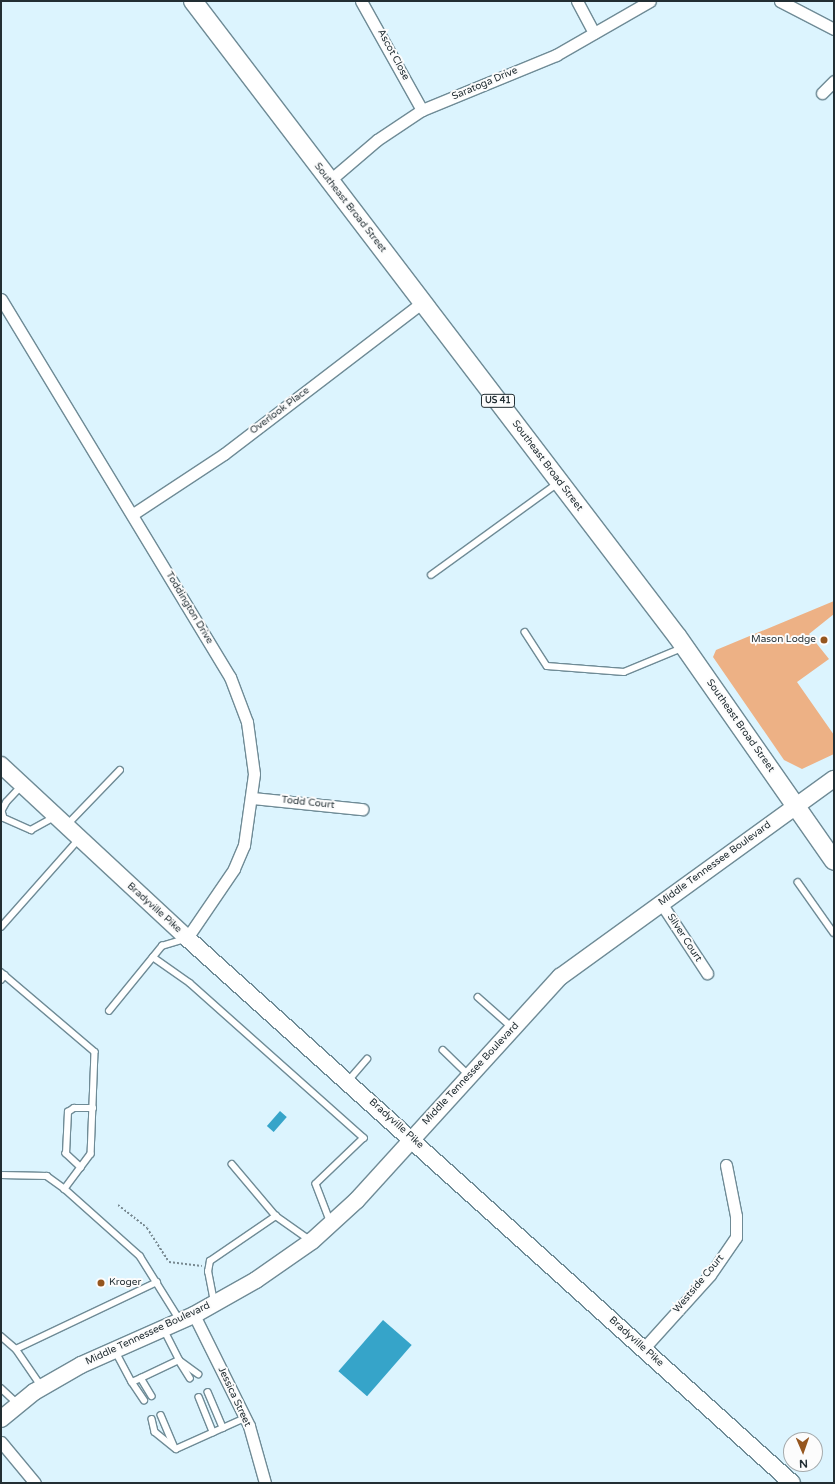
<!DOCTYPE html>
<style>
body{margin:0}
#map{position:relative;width:835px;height:1484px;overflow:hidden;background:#dcf4fe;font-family:"Varela Round",sans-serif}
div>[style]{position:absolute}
.green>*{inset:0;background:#edb185}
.water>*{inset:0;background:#36a4c9;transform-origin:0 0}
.path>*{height:2px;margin-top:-1px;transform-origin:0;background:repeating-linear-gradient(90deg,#788991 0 2px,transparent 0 4px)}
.roads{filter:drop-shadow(1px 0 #6f8b96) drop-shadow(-1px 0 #6f8b96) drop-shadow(0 1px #6f8b96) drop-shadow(0 -1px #6f8b96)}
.service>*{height:5.5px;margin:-2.75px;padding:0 2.75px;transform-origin:2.75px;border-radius:2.75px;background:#fff}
.minor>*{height:11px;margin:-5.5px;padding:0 5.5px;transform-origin:5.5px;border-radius:5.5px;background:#fff}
.secondary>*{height:16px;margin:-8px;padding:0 8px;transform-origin:8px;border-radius:8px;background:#fff}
.primary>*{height:18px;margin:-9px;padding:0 9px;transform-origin:9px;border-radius:9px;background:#fff}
.dots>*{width:11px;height:11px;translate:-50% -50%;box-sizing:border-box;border:2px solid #fcfcfc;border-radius:50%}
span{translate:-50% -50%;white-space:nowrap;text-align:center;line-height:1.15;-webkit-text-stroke:4px #fcfcfc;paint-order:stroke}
.shield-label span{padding:1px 3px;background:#fcfcfc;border:1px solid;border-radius:3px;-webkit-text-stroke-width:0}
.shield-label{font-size:9px;color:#222e33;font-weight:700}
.street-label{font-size:10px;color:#222e33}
.poi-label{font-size:10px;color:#222e33}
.right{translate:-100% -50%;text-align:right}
.left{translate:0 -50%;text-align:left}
.frame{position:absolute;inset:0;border:2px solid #222e33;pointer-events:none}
.north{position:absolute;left:783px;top:1432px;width:40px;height:40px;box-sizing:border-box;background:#fcfcfc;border:1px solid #a5aaac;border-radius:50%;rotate:178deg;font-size:11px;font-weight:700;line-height:16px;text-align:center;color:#222e33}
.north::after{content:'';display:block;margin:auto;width:14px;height:18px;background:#95561f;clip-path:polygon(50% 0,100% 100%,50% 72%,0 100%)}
</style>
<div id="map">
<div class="green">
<div style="clip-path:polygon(834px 601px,834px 614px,809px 634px,829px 659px,797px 682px,834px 735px,834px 754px,802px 769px,784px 760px,713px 657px,716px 650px)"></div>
</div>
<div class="water">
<div style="left:280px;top:1111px;width:9px;height:20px;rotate:41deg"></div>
<div style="left:383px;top:1320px;width:38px;height:68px;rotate:41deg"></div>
</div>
<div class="path">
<div style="left:118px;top:1205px;width:37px;rotate:38deg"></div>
<div style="left:147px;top:1228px;width:40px;rotate:57.1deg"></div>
<div style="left:169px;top:1262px;width:33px;rotate:7deg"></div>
</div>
<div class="roads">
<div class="service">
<div style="left:431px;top:575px;width:157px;rotate:-35.9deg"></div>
<div style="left:525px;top:632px;width:40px;rotate:57.1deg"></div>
<div style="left:547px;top:666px;width:77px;rotate:4.5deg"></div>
<div style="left:624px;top:672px;width:63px;rotate:-22.5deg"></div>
<div style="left:22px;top:786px;width:22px;rotate:133deg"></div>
<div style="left:7px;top:802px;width:10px;rotate:119deg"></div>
<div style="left:2px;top:811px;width:7px;rotate:74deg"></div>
<div style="left:4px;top:818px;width:30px;rotate:24deg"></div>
<div style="left:31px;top:830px;width:26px;rotate:-29deg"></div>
<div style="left:67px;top:825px;width:76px;rotate:-46.1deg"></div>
<div style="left:798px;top:882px;width:62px;rotate:54.8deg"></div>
<div style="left:1px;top:927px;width:118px;rotate:-48.4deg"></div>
<div style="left:153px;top:957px;width:45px;rotate:35.1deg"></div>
<div style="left:190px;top:983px;width:233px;rotate:41.7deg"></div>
<div style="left:364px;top:1138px;width:66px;rotate:136.2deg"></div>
<div style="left:316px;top:1184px;width:40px;rotate:69deg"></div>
<div style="left:1px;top:972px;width:123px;rotate:40.4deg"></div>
<div style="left:95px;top:1052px;width:102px;rotate:92.2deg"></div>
<div style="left:91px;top:1154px;width:44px;rotate:126.6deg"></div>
<div style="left:1px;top:980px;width:6px;rotate:-51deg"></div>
<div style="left:478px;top:997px;width:47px;rotate:41.5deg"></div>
<div style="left:109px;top:1011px;width:84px;rotate:-50.8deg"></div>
<div style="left:162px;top:946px;width:24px;rotate:-17deg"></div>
<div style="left:443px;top:1050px;width:36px;rotate:44deg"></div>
<div style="left:348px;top:1081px;width:29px;rotate:-49deg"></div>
<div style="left:232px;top:1164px;width:68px;rotate:49.8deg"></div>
<div style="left:81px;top:1168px;width:21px;rotate:-137deg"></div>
<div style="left:66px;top:1154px;width:42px;rotate:-87.3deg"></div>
<div style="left:68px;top:1112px;width:7px;rotate:-34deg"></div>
<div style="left:74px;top:1108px;width:19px"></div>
<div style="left:1px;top:1175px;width:46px;rotate:1.2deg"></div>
<div style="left:47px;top:1176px;width:22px;rotate:36deg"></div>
<div style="left:65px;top:1189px;width:101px;rotate:41.8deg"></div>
<div style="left:140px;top:1256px;width:75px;rotate:58deg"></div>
<div style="left:214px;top:1302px;width:31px;rotate:-101deg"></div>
<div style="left:208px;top:1272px;width:11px;rotate:-80deg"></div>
<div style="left:210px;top:1261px;width:80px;rotate:-34.3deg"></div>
<div style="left:276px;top:1216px;width:42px;rotate:35.2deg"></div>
<div style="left:1px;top:1336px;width:20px;rotate:41deg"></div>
<div style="left:16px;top:1349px;width:46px;rotate:55.6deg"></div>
<div style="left:16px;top:1349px;width:156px;rotate:-25.4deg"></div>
<div style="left:116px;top:1352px;width:34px;rotate:62deg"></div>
<div style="left:132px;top:1382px;width:10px;rotate:-24deg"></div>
<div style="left:141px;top:1378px;width:42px;rotate:-25.3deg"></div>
<div style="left:179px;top:1360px;width:34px;rotate:-117deg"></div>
<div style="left:179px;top:1360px;width:24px;rotate:36deg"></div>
<div style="left:180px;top:1362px;width:19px;rotate:58deg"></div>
<div style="left:141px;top:1378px;width:21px;rotate:59deg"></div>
<div style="left:132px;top:1382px;width:22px;rotate:56deg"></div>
<div style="left:1px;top:1388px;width:23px;rotate:43deg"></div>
<div style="left:208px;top:1392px;width:39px;rotate:67deg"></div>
<div style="left:199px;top:1397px;width:38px;rotate:68deg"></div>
<div style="left:161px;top:1415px;width:34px;rotate:67deg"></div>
<div style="left:152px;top:1419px;width:13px;rotate:77deg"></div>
<div style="left:155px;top:1432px;width:27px;rotate:39deg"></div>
<div style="left:176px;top:1449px;width:76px;rotate:-24.2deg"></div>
</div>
<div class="minor">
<div style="left:361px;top:1px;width:125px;rotate:60.8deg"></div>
<div style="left:577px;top:1px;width:36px;rotate:62deg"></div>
<div style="left:780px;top:1px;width:61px;rotate:27.4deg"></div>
<div style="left:822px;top:93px;width:17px;rotate:-45deg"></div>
<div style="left:329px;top:181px;width:63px;rotate:-40.5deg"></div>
<div style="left:377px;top:140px;width:54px;rotate:-33.7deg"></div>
<div style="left:422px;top:110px;width:145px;rotate:-22.3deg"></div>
<div style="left:556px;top:55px;width:108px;rotate:-29.9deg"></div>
<div style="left:1px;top:299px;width:442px;rotate:58.8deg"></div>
<div style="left:230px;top:677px;width:48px;rotate:69.3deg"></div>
<div style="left:247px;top:722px;width:52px;rotate:82.3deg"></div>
<div style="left:254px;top:774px;width:72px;rotate:98deg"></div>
<div style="left:244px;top:845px;width:26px;rotate:113deg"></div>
<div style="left:234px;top:869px;width:83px;rotate:124.3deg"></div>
<div style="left:133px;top:514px;width:109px;rotate:-33.4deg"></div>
<div style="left:224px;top:454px;width:250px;rotate:-37.4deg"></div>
<div style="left:253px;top:798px;width:110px;rotate:5.8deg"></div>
<div style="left:661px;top:903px;width:84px;rotate:56.7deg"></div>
<div style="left:194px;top:1315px;width:124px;rotate:63.6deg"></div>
<div style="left:249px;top:1426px;width:59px;rotate:74.3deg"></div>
<div style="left:644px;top:1348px;width:98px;rotate:-47.9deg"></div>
<div style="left:710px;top:1275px;width:46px;rotate:-55.6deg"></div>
<div style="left:736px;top:1237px;width:21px;rotate:-90deg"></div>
<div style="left:736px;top:1216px;width:52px;rotate:-101.1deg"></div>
<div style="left:1px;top:1442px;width:53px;rotate:50.3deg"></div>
</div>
<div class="secondary">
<div style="left:1px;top:765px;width:254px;rotate:42.9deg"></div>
<div style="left:187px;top:938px;width:814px;rotate:42.01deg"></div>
<div style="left:1px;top:1419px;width:43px;rotate:-39.3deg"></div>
<div style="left:34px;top:1392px;width:54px;rotate:-29.9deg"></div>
<div style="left:81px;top:1365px;width:124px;rotate:-23.9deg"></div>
<div style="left:194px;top:1315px;width:71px;rotate:-29.4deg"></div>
<div style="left:256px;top:1280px;width:68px;rotate:-34.9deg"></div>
<div style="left:312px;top:1241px;width:61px;rotate:-42.3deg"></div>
<div style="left:357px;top:1200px;width:302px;rotate:-47.7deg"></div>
<div style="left:560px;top:977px;width:338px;rotate:-35.9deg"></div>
</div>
<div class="primary">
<div style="left:193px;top:1px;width:798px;rotate:52.69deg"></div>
<div style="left:677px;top:636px;width:274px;rotate:55.1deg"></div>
</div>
</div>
<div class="dots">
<div style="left:824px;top:640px;background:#95561f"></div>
<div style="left:101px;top:1283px;background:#95561f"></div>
</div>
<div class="shield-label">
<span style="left:498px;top:401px">US 41</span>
</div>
<div class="street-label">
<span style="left:393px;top:55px;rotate:62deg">Ascot Close</span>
<span style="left:485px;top:84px;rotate:-23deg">Saratoga Drive</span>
<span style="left:350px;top:208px;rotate:52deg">Southeast Broad Street</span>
<span style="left:280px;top:411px;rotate:-37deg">Overlook Place</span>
<span style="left:547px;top:466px;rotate:53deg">Southeast Broad Street</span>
<span style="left:189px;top:608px;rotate:59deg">Toddington Drive</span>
<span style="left:740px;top:726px;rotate:55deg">Southeast Broad Street</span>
<span style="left:308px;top:803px;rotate:6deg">Todd Court</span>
<span style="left:715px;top:864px;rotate:-36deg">Middle Tennessee Boulevard</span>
<span style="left:154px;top:908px;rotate:42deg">Bradyville Pike</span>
<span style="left:684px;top:938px;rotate:57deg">Silver Court</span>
<span style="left:471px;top:1074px;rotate:-47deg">Middle Tennessee Boulevard</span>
<span style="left:396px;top:1124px;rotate:42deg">Bradyville Pike</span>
<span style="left:699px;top:1284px;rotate:-50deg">Westside Court</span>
<span style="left:148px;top:1334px;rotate:-25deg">Middle Tennessee Boulevard</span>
<span style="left:636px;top:1342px;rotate:42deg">Bradyville Pike</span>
<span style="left:234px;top:1397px;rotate:65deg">Jessica Street</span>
</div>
<div class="poi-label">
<span class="right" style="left:816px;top:640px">Mason Lodge</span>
<span class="left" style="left:109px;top:1283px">Kroger</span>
</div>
<div class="frame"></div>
<div class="north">N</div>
</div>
